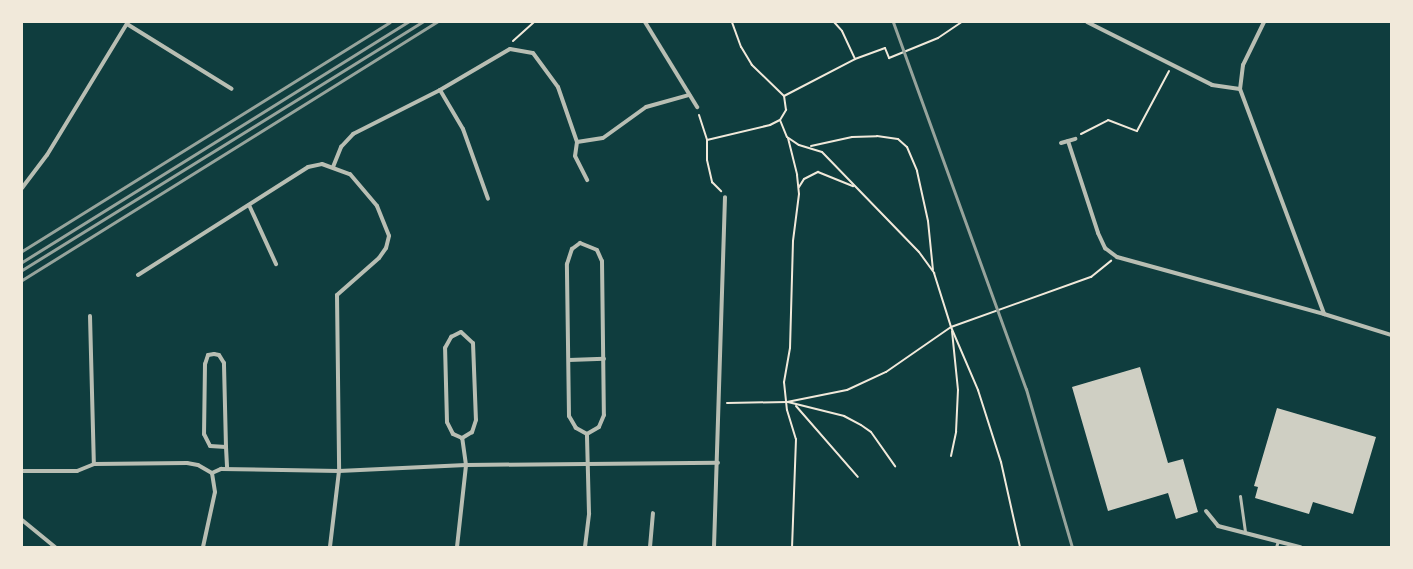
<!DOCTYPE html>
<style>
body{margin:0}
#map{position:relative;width:1413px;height:569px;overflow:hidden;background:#0f3d3e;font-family:"Crimson Pro",serif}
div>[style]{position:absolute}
.building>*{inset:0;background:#cfcfc3}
.path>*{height:2px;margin:-1px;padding:0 1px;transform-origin:1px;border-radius:1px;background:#f1e9da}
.service>*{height:3px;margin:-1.5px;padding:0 1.5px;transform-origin:1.5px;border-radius:1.5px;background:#b8beb3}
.minor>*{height:4px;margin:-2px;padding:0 2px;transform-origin:2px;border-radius:2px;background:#b8beb3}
.rail>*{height:3px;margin:-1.5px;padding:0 1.5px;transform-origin:1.5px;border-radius:1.5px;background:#97a49c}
span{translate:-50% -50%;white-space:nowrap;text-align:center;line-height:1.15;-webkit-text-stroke:4px #f1e9da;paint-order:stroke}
.frame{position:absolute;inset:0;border:23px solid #f1e9da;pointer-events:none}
</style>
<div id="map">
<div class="building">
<div style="clip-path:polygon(1140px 367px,1168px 463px,1183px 459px,1198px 512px,1176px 519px,1168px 493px,1108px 511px,1072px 387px)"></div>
<div style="clip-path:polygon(1277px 408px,1376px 437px,1353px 514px,1313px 502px,1309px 514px,1255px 498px,1258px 487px,1254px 486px)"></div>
</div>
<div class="path">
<div style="left:834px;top:22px;width:12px;rotate:48deg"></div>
<div style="left:842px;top:31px;width:31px;rotate:65deg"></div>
<div style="left:513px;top:41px;width:28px;rotate:-42deg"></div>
<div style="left:784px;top:96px;width:80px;rotate:-27.5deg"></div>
<div style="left:855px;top:59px;width:32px;rotate:-20deg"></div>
<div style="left:885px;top:48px;width:11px;rotate:68deg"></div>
<div style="left:889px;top:58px;width:53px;rotate:-22.2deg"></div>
<div style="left:938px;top:38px;width:29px;rotate:-34deg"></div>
<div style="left:699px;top:115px;width:26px;rotate:72deg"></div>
<div style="left:707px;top:140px;width:20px;rotate:90deg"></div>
<div style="left:707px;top:160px;width:23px;rotate:77deg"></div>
<div style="left:712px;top:182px;width:13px;rotate:45deg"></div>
<div style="left:780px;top:120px;width:18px;rotate:68deg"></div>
<div style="left:787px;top:137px;width:14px;rotate:34deg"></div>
<div style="left:799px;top:145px;width:24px;rotate:17deg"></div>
<div style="left:822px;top:152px;width:139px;rotate:45.9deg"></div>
<div style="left:919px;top:252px;width:26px;rotate:54deg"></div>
<div style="left:934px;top:273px;width:57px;rotate:72.5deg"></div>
<div style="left:951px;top:327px;width:69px;rotate:66.8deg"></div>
<div style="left:978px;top:390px;width:76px;rotate:72.3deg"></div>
<div style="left:1001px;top:462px;width:87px;rotate:77.4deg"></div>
<div style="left:1081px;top:134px;width:30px;rotate:-27deg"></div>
<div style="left:1108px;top:120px;width:31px;rotate:21deg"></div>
<div style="left:1137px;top:131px;width:68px;rotate:-61.9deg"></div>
<div style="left:788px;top:138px;width:38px;rotate:76deg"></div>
<div style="left:797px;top:175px;width:19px;rotate:84deg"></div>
<div style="left:799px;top:194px;width:47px;rotate:97.3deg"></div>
<div style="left:793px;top:241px;width:107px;rotate:91.6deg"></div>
<div style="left:790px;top:348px;width:35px;rotate:100deg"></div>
<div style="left:784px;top:382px;width:28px;rotate:84deg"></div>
<div style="left:787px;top:410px;width:30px;rotate:73deg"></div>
<div style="left:796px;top:439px;width:108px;rotate:92.1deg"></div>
<div style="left:707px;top:140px;width:65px;rotate:-13.4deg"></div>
<div style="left:770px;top:125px;width:11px;rotate:-27deg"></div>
<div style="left:780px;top:120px;width:12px;rotate:-59deg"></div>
<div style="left:786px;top:110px;width:14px;rotate:-98deg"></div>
<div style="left:784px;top:96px;width:45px;rotate:-135.9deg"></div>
<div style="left:752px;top:65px;width:21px;rotate:-121deg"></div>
<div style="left:741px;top:47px;width:27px;rotate:-110deg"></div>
<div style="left:811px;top:146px;width:42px;rotate:-12.4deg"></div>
<div style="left:852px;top:137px;width:25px;rotate:-2deg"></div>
<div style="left:877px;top:136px;width:21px;rotate:8deg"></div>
<div style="left:898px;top:139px;width:12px;rotate:42deg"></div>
<div style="left:907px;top:147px;width:26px;rotate:67deg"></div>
<div style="left:917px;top:171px;width:51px;rotate:77.6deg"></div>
<div style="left:928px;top:221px;width:49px;rotate:84.2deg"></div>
<div style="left:799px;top:187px;width:9px;rotate:-58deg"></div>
<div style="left:804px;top:179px;width:16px;rotate:-27deg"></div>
<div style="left:818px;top:172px;width:38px;rotate:22deg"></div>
<div style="left:788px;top:402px;width:58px;rotate:14deg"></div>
<div style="left:844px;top:416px;width:19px;rotate:28deg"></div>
<div style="left:861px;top:425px;width:12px;rotate:35deg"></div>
<div style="left:871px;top:432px;width:42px;rotate:54.8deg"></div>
<div style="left:727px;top:403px;width:60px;rotate:-1deg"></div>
<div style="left:787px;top:402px;width:61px;rotate:-11.3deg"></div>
<div style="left:847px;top:390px;width:43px;rotate:-24.8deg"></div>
<div style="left:886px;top:372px;width:79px;rotate:-34.7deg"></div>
<div style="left:951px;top:327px;width:149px;rotate:-19.7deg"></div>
<div style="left:1091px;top:277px;width:26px;rotate:-39deg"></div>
<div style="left:796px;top:406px;width:94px;rotate:48.9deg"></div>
<div style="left:951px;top:456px;width:25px;rotate:-78deg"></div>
<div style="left:956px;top:432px;width:42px;rotate:-87.3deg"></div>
<div style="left:958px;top:390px;width:59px;rotate:-95.8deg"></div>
</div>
<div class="service">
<div style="left:1240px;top:496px;width:37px;rotate:82deg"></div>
<div style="left:1276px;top:547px;width:6px;rotate:-72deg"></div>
</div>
<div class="minor">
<div style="left:645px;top:22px;width:100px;rotate:58.5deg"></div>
<div style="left:1087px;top:22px;width:140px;rotate:26.7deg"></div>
<div style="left:1212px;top:85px;width:28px;rotate:8deg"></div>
<div style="left:1264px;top:22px;width:48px;rotate:116deg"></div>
<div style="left:1243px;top:65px;width:24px;rotate:97deg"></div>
<div style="left:1240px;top:89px;width:240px;rotate:69.5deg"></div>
<div style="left:1324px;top:314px;width:70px;rotate:17.4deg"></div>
<div style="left:127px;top:24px;width:123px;rotate:31.8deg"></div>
<div style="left:440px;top:90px;width:45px;rotate:59.5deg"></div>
<div style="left:463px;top:129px;width:74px;rotate:70.3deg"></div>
<div style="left:1068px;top:141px;width:97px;rotate:71.9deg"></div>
<div style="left:1098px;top:233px;width:17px;rotate:65deg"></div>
<div style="left:1105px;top:248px;width:15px;rotate:37deg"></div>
<div style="left:1117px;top:257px;width:215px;rotate:15.4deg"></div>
<div style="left:577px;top:142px;width:14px;rotate:98deg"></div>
<div style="left:575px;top:156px;width:27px;rotate:63deg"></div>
<div style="left:1061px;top:143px;width:15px;rotate:-16deg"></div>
<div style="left:333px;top:167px;width:22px;rotate:-68deg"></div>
<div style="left:341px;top:147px;width:18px;rotate:-47deg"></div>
<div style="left:353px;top:134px;width:97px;rotate:-26.8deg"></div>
<div style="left:440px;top:90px;width:81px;rotate:-30.4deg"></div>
<div style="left:510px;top:49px;width:23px;rotate:10deg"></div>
<div style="left:533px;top:53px;width:42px;rotate:53.7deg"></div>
<div style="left:558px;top:87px;width:58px;rotate:70.9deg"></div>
<div style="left:577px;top:142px;width:26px;rotate:-9deg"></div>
<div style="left:603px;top:138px;width:53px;rotate:-35.8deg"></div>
<div style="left:646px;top:107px;width:45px;rotate:-15.6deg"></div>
<div style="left:22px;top:188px;width:41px;rotate:-52.9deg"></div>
<div style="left:47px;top:155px;width:156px;rotate:-58.7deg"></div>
<div style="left:249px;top:205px;width:65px;rotate:65.4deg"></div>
<div style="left:580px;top:243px;width:18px;rotate:22deg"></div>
<div style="left:597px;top:250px;width:12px;rotate:66deg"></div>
<div style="left:602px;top:261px;width:154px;rotate:89.3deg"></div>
<div style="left:604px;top:415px;width:13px;rotate:113deg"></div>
<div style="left:599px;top:427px;width:14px;rotate:150deg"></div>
<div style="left:587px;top:434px;width:13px;rotate:-151deg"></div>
<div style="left:576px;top:428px;width:14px;rotate:-120deg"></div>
<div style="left:569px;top:416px;width:152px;rotate:-90.8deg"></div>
<div style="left:567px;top:264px;width:16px;rotate:-72deg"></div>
<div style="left:572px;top:249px;width:10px;rotate:-37deg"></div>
<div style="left:138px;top:275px;width:201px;rotate:-32.4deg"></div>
<div style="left:308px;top:167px;width:14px;rotate:-12deg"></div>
<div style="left:322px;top:164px;width:30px;rotate:20deg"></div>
<div style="left:350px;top:174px;width:42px;rotate:49.8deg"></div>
<div style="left:377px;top:206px;width:32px;rotate:68deg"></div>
<div style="left:389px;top:236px;width:12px;rotate:104deg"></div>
<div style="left:386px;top:248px;width:12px;rotate:125deg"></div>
<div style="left:379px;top:258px;width:56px;rotate:138.6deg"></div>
<div style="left:337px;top:295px;width:176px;rotate:89.3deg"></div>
<div style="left:339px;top:471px;width:77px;rotate:96.8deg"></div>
<div style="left:90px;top:316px;width:148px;rotate:88.5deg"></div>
<div style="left:569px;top:360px;width:35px;rotate:-2deg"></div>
<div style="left:226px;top:447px;width:84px;rotate:-91.4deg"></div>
<div style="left:224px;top:363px;width:9px;rotate:-122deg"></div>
<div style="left:219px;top:355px;width:5px;rotate:-169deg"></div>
<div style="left:214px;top:354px;width:6px;rotate:171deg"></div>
<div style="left:208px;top:355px;width:9px;rotate:108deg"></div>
<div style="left:205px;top:364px;width:70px;rotate:90.8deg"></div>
<div style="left:204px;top:434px;width:13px;rotate:63deg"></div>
<div style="left:210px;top:446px;width:16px;rotate:4deg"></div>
<div style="left:226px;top:447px;width:22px;rotate:87deg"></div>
<div style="left:22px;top:471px;width:55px"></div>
<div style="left:77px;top:471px;width:18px;rotate:-22deg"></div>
<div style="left:94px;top:464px;width:93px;rotate:-0.6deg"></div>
<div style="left:187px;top:463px;width:11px;rotate:10deg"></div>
<div style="left:198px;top:465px;width:16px;rotate:30deg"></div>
<div style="left:212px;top:473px;width:10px;rotate:-24deg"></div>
<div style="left:221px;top:469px;width:118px;rotate:1deg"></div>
<div style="left:339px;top:471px;width:127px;rotate:-2.7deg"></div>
<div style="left:466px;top:465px;width:252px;rotate:-0.5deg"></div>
<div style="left:1206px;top:511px;width:19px;rotate:51deg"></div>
<div style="left:1218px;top:526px;width:85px;rotate:14.4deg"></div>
<div style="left:22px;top:520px;width:43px;rotate:39.3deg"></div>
<div style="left:203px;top:547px;width:56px;rotate:-77.7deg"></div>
<div style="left:215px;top:492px;width:19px;rotate:-99deg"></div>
<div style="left:457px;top:547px;width:82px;rotate:-83.7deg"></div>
<div style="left:466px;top:465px;width:27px;rotate:-98deg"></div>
<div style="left:462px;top:438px;width:10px;rotate:-156deg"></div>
<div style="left:453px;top:434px;width:13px;rotate:-117deg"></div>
<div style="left:447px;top:422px;width:74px;rotate:-91.5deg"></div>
<div style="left:445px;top:348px;width:13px;rotate:-61deg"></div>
<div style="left:451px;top:337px;width:11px;rotate:-27deg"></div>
<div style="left:461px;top:332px;width:16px;rotate:43deg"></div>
<div style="left:473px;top:343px;width:77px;rotate:87.8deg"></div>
<div style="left:476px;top:420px;width:13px;rotate:108deg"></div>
<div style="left:472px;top:432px;width:12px;rotate:149deg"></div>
<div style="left:585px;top:547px;width:34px;rotate:-83deg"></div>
<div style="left:589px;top:513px;width:79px;rotate:-91.5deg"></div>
<div style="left:650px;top:547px;width:34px;rotate:-85deg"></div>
<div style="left:714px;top:547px;width:350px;rotate:-88.2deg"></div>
</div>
<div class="rail">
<div style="left:893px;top:22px;width:390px;rotate:70.1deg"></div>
<div style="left:1026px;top:389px;width:165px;rotate:73.8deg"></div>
<div style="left:22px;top:251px;width:433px;rotate:-31.9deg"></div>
<div style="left:22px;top:262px;width:455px;rotate:-31.9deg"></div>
<div style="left:22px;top:270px;width:471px;rotate:-31.8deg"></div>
<div style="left:22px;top:280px;width:489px;rotate:-31.9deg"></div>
</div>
<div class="frame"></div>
</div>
